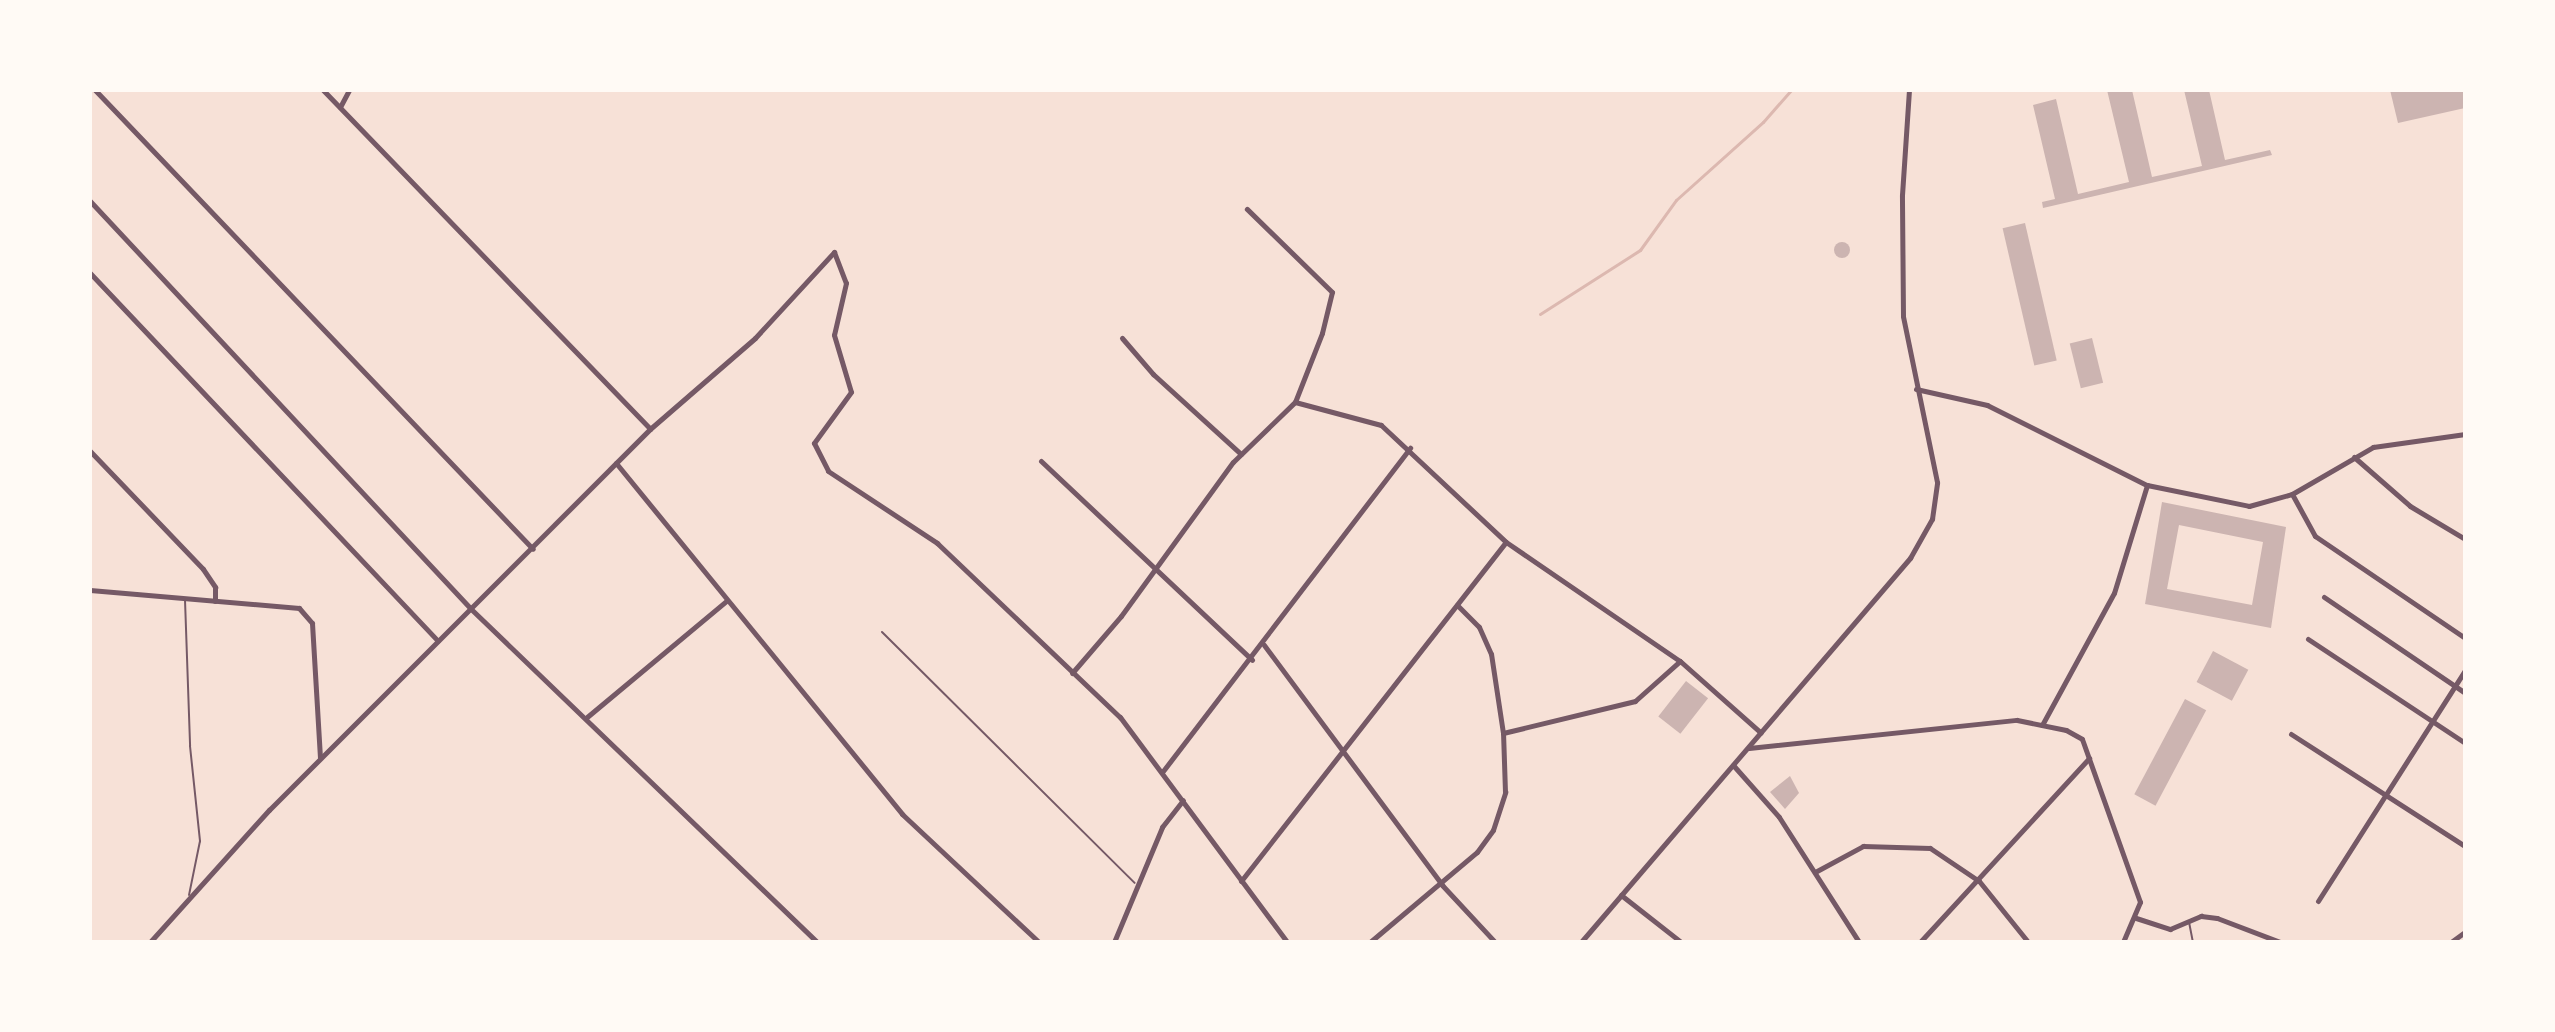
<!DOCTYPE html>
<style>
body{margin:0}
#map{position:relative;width:2555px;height:1032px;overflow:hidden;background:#f7e1d7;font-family:Montserrat,sans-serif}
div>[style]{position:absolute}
.stream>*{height:3px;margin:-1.5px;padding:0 1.5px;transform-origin:1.5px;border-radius:1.5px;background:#dcb8b0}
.building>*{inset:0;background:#ccb4b1;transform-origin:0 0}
.round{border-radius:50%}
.service>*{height:2px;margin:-1px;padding:0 1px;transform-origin:1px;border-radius:1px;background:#755966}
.minor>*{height:5px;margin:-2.5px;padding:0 2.5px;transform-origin:2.5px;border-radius:2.5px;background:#755966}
span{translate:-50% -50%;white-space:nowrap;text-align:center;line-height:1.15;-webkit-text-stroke:7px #fffaf5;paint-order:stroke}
.frame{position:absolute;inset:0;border:92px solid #fffaf5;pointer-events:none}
</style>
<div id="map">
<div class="stream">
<div style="left:1540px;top:314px;width:119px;rotate:-32.6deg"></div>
<div style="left:1640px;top:250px;width:62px;rotate:-54.2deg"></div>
<div style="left:1676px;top:200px;width:117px;rotate:-41.9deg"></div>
<div style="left:1763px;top:122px;width:43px;rotate:-48.8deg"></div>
</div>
<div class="building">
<div style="clip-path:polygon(2107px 90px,2132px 90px,2152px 177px,2202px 166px,2184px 90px,2209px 90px,2225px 160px,2270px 150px,2272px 155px,2043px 208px,2042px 202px,2055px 199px,2033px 105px,2056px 99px,2078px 194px,2129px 182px)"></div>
<div style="clip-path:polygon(2390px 90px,2465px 90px,2465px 108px,2398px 123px)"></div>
<div style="left:2025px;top:223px;width:141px;height:23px;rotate:77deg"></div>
<div class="round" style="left:1834px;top:242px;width:16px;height:16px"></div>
<div style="left:2092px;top:338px;width:46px;height:23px;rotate:76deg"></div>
<div style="clip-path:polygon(evenodd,2162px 502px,2286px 527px,2271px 628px,2145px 604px,2162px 502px,2179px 525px,2263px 542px,2252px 605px,2167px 589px,2179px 525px)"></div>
<div style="left:2213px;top:651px;width:40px;height:35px;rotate:28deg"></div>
<div style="left:1686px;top:681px;width:28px;height:45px;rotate:38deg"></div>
<div style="left:2185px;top:699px;width:24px;height:108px;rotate:28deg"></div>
<div style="clip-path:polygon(1790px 776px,1799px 793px,1785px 809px,1770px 792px)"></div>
</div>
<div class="service">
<div style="left:185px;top:600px;width:146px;rotate:88deg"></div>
<div style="left:190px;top:746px;width:96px;rotate:84deg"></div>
<div style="left:200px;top:841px;width:55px;rotate:101.5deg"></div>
<div style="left:882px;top:632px;width:356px;rotate:44.8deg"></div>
<div style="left:2189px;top:922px;width:20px;rotate:79deg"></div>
</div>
<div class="minor">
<div style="left:95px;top:90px;width:634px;rotate:46.34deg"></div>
<div style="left:323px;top:90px;width:471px;rotate:46deg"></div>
<div style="left:340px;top:107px;width:19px;rotate:-62deg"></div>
<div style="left:90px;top:201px;width:558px;rotate:46.96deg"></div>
<div style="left:471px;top:609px;width:480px;rotate:43.9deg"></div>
<div style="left:90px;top:273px;width:506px;rotate:46.6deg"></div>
<div style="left:1122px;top:338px;width:48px;rotate:49.3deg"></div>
<div style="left:1153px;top:374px;width:119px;rotate:42.3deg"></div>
<div style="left:1916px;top:389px;width:73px;rotate:12.7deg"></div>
<div style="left:1987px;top:405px;width:179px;rotate:26.6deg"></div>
<div style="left:2147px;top:485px;width:104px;rotate:11.6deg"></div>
<div style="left:2249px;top:506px;width:45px;rotate:-15.6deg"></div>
<div style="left:2292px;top:494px;width:94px;rotate:-30.1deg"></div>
<div style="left:2373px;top:447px;width:93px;rotate:-8deg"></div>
<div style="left:1295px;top:402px;width:89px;rotate:15deg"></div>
<div style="left:1381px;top:425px;width:171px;rotate:43.1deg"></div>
<div style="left:1506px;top:542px;width:211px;rotate:34.4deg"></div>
<div style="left:1680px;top:661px;width:108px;rotate:41.6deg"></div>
<div style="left:90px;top:451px;width:163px;rotate:46.2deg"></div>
<div style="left:203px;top:569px;width:22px;rotate:56deg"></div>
<div style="left:215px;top:587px;width:14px;rotate:90deg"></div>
<div style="left:2354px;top:457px;width:74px;rotate:41.2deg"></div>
<div style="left:2410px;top:506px;width:64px;rotate:31deg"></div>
<div style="left:1041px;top:461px;width:290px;rotate:43.3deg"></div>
<div style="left:616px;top:463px;width:453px;rotate:50.8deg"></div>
<div style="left:902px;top:814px;width:187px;rotate:43.1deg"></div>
<div style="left:2292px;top:494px;width:48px;rotate:61.3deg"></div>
<div style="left:2315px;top:536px;width:181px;rotate:34.2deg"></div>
<div style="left:90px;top:590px;width:210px;rotate:4.9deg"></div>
<div style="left:299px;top:608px;width:20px;rotate:49deg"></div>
<div style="left:312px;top:623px;width:135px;rotate:86.6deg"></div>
<div style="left:2324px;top:597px;width:171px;rotate:34.2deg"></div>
<div style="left:2308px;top:639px;width:188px;rotate:33.5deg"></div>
<div style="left:1264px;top:645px;width:299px;rotate:53.4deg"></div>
<div style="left:1442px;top:885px;width:78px;rotate:47.1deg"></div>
<div style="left:1072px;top:673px;width:75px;rotate:-49.3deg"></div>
<div style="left:1121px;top:616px;width:190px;rotate:-54deg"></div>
<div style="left:1233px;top:462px;width:86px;rotate:-44.1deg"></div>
<div style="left:1295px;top:402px;width:74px;rotate:-68.6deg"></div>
<div style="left:1322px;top:333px;width:42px;rotate:-76.3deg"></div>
<div style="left:1332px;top:292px;width:119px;rotate:-135.7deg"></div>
<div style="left:587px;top:717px;width:181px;rotate:-39.8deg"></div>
<div style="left:2042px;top:725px;width:150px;rotate:-61.4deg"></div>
<div style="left:2114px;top:593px;width:113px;rotate:-73deg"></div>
<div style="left:1503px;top:733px;width:136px;rotate:-13.6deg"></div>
<div style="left:1635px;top:701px;width:60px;rotate:-41.6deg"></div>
<div style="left:2291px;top:734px;width:207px;rotate:32.8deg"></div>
<div style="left:1749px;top:748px;width:269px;rotate:-6deg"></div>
<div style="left:2017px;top:720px;width:50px;rotate:11.5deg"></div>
<div style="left:2066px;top:730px;width:18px;rotate:29deg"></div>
<div style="left:2082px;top:739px;width:173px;rotate:70.4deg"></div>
<div style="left:2140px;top:902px;width:43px;rotate:113deg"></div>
<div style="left:1733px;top:765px;width:69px;rotate:48.5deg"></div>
<div style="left:1779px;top:817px;width:148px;rotate:57.4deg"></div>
<div style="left:1163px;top:771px;width:407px;rotate:-52.6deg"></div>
<div style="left:1815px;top:872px;width:55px;rotate:-28.4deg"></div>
<div style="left:1863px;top:846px;width:67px;rotate:1.7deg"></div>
<div style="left:1930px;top:848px;width:59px;rotate:34deg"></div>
<div style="left:1979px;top:881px;width:78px;rotate:51.2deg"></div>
<div style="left:1241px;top:881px;width:430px;rotate:-52deg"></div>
<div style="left:1621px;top:895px;width:76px;rotate:38.1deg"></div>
<div style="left:2318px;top:901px;width:274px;rotate:-57.5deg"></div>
<div style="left:2136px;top:918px;width:36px;rotate:18deg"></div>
<div style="left:2170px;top:929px;width:34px;rotate:-23deg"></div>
<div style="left:2201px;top:916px;width:16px;rotate:7deg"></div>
<div style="left:2217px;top:918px;width:67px;rotate:20.9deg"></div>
<div style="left:150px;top:942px;width:178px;rotate:-48deg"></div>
<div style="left:269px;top:810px;width:539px;rotate:-45deg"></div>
<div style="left:650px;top:429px;width:139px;rotate:-40.9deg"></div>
<div style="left:755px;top:338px;width:117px;rotate:-47.4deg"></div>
<div style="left:834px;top:252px;width:33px;rotate:69deg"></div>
<div style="left:846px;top:283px;width:53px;rotate:103deg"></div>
<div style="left:834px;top:335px;width:59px;rotate:73.4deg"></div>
<div style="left:851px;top:392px;width:63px;rotate:126deg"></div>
<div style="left:814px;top:443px;width:31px;rotate:63deg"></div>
<div style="left:828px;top:471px;width:131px;rotate:33.4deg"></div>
<div style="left:937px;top:543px;width:253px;rotate:43.6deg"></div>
<div style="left:1120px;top:717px;width:280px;rotate:53.4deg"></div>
<div style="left:1114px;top:942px;width:125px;rotate:-67.3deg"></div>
<div style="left:1162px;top:827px;width:34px;rotate:-52deg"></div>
<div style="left:1370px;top:942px;width:140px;rotate:-40.1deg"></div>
<div style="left:1477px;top:852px;width:27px;rotate:-54deg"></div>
<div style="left:1493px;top:830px;width:40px;rotate:-72deg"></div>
<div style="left:1505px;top:792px;width:59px;rotate:-91.9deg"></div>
<div style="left:1503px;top:733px;width:80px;rotate:-98.6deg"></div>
<div style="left:1491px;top:654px;width:30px;rotate:-114deg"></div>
<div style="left:1479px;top:627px;width:31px;rotate:-135deg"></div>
<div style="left:1581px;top:942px;width:506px;rotate:-49.41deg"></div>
<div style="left:1910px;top:558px;width:45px;rotate:-60.6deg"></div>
<div style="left:1932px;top:519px;width:37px;rotate:-82deg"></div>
<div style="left:1937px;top:482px;width:169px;rotate:-101.6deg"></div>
<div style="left:1903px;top:316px;width:121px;rotate:-90.5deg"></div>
<div style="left:1902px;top:195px;width:105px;rotate:-86.2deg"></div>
<div style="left:1920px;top:942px;width:250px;rotate:-47.4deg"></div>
<div style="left:2451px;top:942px;width:17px;rotate:-36deg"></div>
</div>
<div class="frame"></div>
</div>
